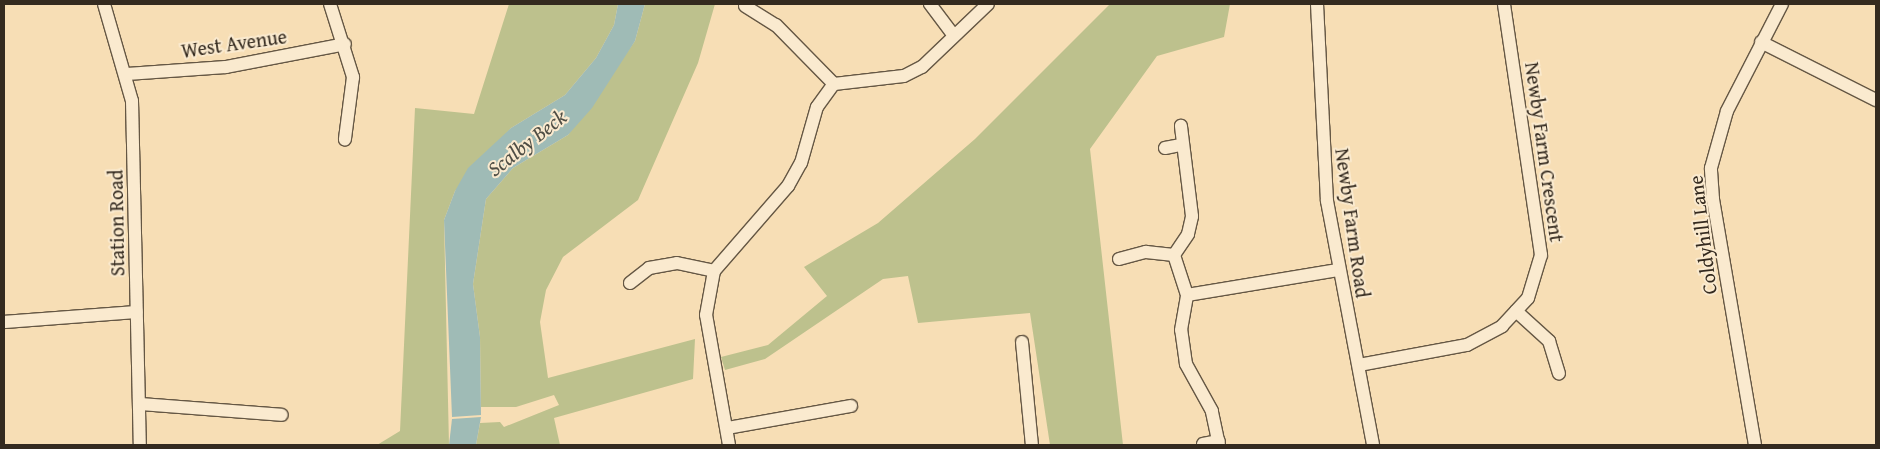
<!DOCTYPE html>
<style>
body{margin:0}
#map{position:relative;width:1880px;height:449px;overflow:hidden;background:#f7deb5;font-family:"Gentium Book Plus",serif}
div>[style]{position:absolute}
.green>*{inset:0;background:#bdc18d}
.water>*{inset:0;background:#9fbbb6}
.roads{filter:drop-shadow(1px 0 #655744) drop-shadow(-1px 0 #655744) drop-shadow(0 1px #655744) drop-shadow(0 -1px #655744)}
.street>*{height:12px;margin:-6px;padding:0 6px;transform-origin:6px;border-radius:6px;background:#faeacf}
span{translate:-50% -50%;white-space:nowrap;text-align:center;line-height:1.15;-webkit-text-stroke:4px #faeacf;paint-order:stroke}
.street-label{font-size:20px;color:#342a1f}
.water-label{font-size:21px;color:#4f4e45;font-style:italic}
.frame{position:absolute;inset:0;border:5px solid #342a1f;pointer-events:none}
</style>
<div id="map">
<div class="green">
<div style="clip-path:polygon(509px 4px,618px 4px,614px 25px,596px 58px,565px 95px,511px 128px,455px 191px,444px 220px,449px 445px,377px 445px,400px 431px,415px 108px,474px 114px)"></div>
<div style="clip-path:polygon(645px 4px,715px 4px,698px 63px,638px 200px,563px 257px,546px 290px,540px 322px,548px 378px,695px 339px,693px 379px,554px 418px,560px 445px,476px 445px,480px 423px,500px 422px,504px 427px,559px 405px,554px 395px,516px 407px,481px 407px,480px 337px,473px 284px,486px 199px,513px 168px,568px 135px,635px 41px)"></div>
<div style="clip-path:polygon(1110px 4px,1230px 4px,1224px 37px,1157px 56px,1090px 149px,1123px 445px,1050px 445px,1030px 313px,918px 323px,908px 276px,883px 279px,765px 359px,725px 370px,721px 357px,768px 345px,827px 296px,804px 267px,878px 223px,975px 139px)"></div>
</div>
<div class="water">
<div style="clip-path:polygon(618px 4px,645px 4px,635px 41px,592px 108px,568px 135px,513px 168px,486px 199px,473px 284px,480px 337px,481px 415px,452px 417px,444px 220px,455px 191px,468px 168px,511px 128px,565px 95px,596px 58px,614px 25px)"></div>
<div style="clip-path:polygon(481px 417px,476px 445px,449px 445px,452px 419px)"></div>
</div>
<div class="roads">
<div class="street">
<div style="left:104px;top:4px;width:101px;rotate:73.9deg"></div>
<div style="left:132px;top:101px;width:344px;rotate:88.7deg"></div>
<div style="left:330px;top:4px;width:77px;rotate:72.5deg"></div>
<div style="left:353px;top:77px;width:63px;rotate:97.4deg"></div>
<div style="left:930px;top:4px;width:38px;rotate:53deg"></div>
<div style="left:1317px;top:4px;width:197px;rotate:87.1deg"></div>
<div style="left:1327px;top:201px;width:248px;rotate:79.3deg"></div>
<div style="left:745px;top:6px;width:36px;rotate:32deg"></div>
<div style="left:776px;top:25px;width:83px;rotate:45.5deg"></div>
<div style="left:1761px;top:42px;width:129px;rotate:26.8deg"></div>
<div style="left:127px;top:74px;width:99px;rotate:-4deg"></div>
<div style="left:226px;top:67px;width:121px;rotate:-10.9deg"></div>
<div style="left:1165px;top:148px;width:15px;rotate:-11deg"></div>
<div style="left:1174px;top:255px;width:25px;rotate:-56deg"></div>
<div style="left:1188px;top:234px;width:18px;rotate:-77deg"></div>
<div style="left:1192px;top:216px;width:91px;rotate:-97deg"></div>
<div style="left:1119px;top:259px;width:28px;rotate:-15deg"></div>
<div style="left:1146px;top:252px;width:28px;rotate:6deg"></div>
<div style="left:1174px;top:255px;width:42px;rotate:72deg"></div>
<div style="left:630px;top:283px;width:24px;rotate:-38deg"></div>
<div style="left:649px;top:268px;width:28px;rotate:-10deg"></div>
<div style="left:677px;top:263px;width:38px;rotate:12deg"></div>
<div style="left:1516px;top:311px;width:45px;rotate:42.3deg"></div>
<div style="left:1549px;top:341px;width:34px;rotate:73deg"></div>
<div style="left:4px;top:322px;width:133px;rotate:-4.3deg"></div>
<div style="left:1022px;top:342px;width:103px;rotate:84.5deg"></div>
<div style="left:1359px;top:365px;width:110px;rotate:-10.5deg"></div>
<div style="left:1467px;top:345px;width:40px;rotate:-28deg"></div>
<div style="left:1502px;top:326px;width:38px;rotate:-47deg"></div>
<div style="left:1528px;top:298px;width:45px;rotate:-73.2deg"></div>
<div style="left:1541px;top:255px;width:254px;rotate:-98.4deg"></div>
<div style="left:140px;top:404px;width:142px;rotate:4.4deg"></div>
<div style="left:727px;top:428px;width:126px;rotate:-10.1deg"></div>
<div style="left:1203px;top:444px;width:16px;rotate:-11deg"></div>
<div style="left:729px;top:445px;width:132px;rotate:-100deg"></div>
<div style="left:706px;top:315px;width:45px;rotate:-79.7deg"></div>
<div style="left:714px;top:271px;width:113px;rotate:-49deg"></div>
<div style="left:788px;top:186px;width:26px;rotate:-61deg"></div>
<div style="left:801px;top:163px;width:58px;rotate:-74.1deg"></div>
<div style="left:817px;top:107px;width:29px;rotate:-54deg"></div>
<div style="left:834px;top:84px;width:70px;rotate:-6.5deg"></div>
<div style="left:904px;top:76px;width:20px;rotate:-27deg"></div>
<div style="left:922px;top:67px;width:91px;rotate:-43.7deg"></div>
<div style="left:1219px;top:445px;width:35px;rotate:-102deg"></div>
<div style="left:1212px;top:411px;width:54px;rotate:-119deg"></div>
<div style="left:1186px;top:364px;width:34px;rotate:-98deg"></div>
<div style="left:1181px;top:330px;width:36px;rotate:-80deg"></div>
<div style="left:1187px;top:295px;width:153px;rotate:-9.4deg"></div>
<div style="left:1755px;top:445px;width:250px;rotate:-99.7deg"></div>
<div style="left:1713px;top:199px;width:31px;rotate:-94deg"></div>
<div style="left:1711px;top:168px;width:59px;rotate:-74.3deg"></div>
<div style="left:1727px;top:111px;width:120px;rotate:-62.8deg"></div>
</div>
</div>
<div class="street-label">
<span style="left:234px;top:43px;rotate:-8deg">West Avenue</span>
<span style="left:1545px;top:152px;rotate:82deg">Newby Farm Crescent</span>
<span style="left:116px;top:223px;rotate:-91deg">Station Road</span>
<span style="left:1353px;top:223px;rotate:82deg">Newby Farm Road</span>
<span style="left:1702px;top:235px;rotate:-97deg">Coldyhill Lane</span>
</div>
<div class="water-label">
<span style="left:527px;top:143px;rotate:-38deg">Scalby Beck</span>
</div>
<div class="frame"></div>
</div>
